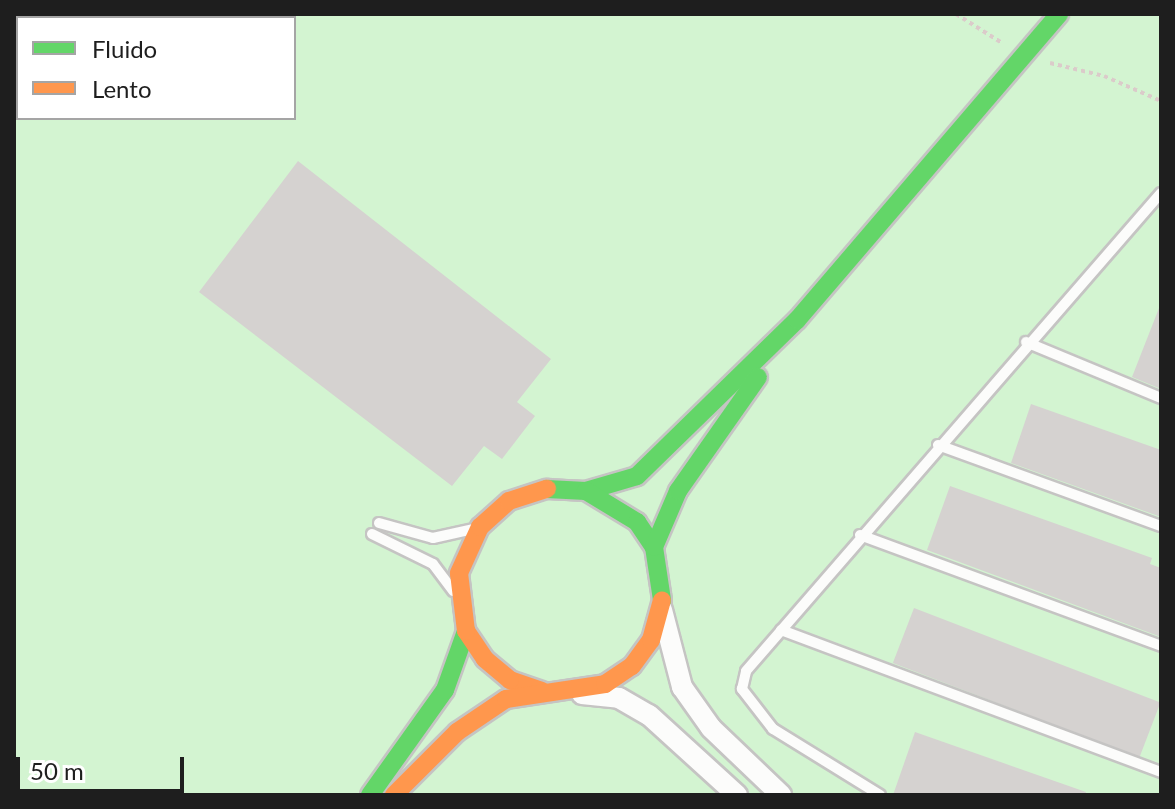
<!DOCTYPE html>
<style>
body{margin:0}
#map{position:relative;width:1175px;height:809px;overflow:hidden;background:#edeae7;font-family:Lato,sans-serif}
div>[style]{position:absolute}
.park>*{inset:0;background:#d3f4d1}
.stream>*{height:7px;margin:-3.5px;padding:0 3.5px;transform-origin:3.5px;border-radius:3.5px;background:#b8dce3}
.building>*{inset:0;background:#d5d2d0;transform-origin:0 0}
.path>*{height:4px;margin-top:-2px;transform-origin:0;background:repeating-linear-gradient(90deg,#dbcbca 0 4px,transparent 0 8px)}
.roads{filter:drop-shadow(2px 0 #c5c4c3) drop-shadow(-2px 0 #c5c4c3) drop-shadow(0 2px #c5c4c3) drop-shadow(0 -2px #c5c4c3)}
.lane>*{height:10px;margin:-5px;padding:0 5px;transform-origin:5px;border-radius:5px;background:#fcfcfb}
.street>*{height:20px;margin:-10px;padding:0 10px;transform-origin:10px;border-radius:10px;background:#fcfcfb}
.fast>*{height:18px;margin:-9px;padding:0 9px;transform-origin:9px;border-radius:9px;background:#63d668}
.slow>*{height:18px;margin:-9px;padding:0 9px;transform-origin:9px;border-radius:9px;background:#ff974d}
span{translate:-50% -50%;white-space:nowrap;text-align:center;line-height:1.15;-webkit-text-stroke:6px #fff;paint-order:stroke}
.frame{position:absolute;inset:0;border:16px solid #1e1e1e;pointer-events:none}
.legend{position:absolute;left:16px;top:16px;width:280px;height:104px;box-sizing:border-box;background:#fff;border:2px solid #a5a5a5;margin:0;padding:10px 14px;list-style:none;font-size:24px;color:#1e1e1e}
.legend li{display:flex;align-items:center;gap:16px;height:40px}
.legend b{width:40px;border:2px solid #a5a5a5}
.scale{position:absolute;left:16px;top:757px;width:168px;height:36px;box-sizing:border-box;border:4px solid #1e1e1e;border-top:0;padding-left:10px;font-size:24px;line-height:28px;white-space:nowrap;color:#1e1e1e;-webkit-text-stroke:6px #fff;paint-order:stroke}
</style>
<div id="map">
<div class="park">
<div style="clip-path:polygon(evenodd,14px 14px,1161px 14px,1161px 795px,14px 795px,14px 14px,18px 18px,294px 18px,294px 118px,18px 118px,18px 18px)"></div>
</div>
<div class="stream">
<div style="left:14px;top:26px;width:8px;rotate:-60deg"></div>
</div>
<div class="building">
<div style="clip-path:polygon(298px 161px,551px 359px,517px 402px,535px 416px,502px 459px,484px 446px,452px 486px,199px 292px)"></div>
<div style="clip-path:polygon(1161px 303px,1161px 389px,1132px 377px)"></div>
<div style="clip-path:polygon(1031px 404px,1161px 450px,1161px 517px,1011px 463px)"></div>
<div style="clip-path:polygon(950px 486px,1152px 558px,1150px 564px,1161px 568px,1161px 637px,927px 550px)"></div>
<div style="left:914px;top:608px;width:264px;height:59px;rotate:21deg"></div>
<div style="clip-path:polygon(915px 732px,1086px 792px,1085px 795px,893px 795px)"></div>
</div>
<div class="path">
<div style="left:956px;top:14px;width:54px;rotate:32.2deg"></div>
<div style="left:1050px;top:63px;width:56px;rotate:13.5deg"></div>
<div style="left:1104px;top:76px;width:62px;rotate:23.7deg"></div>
</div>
<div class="roads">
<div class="lane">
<div style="left:1026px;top:342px;width:146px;rotate:22.5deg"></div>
<div style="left:938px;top:445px;width:237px;rotate:20deg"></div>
<div style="left:379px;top:523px;width:56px;rotate:15.5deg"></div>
<div style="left:433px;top:538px;width:42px;rotate:-12.4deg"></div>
<div style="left:372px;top:534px;width:68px;rotate:26.2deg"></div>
<div style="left:433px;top:564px;width:34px;rotate:53deg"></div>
<div style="left:860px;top:535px;width:321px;rotate:20.2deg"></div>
<div style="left:781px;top:630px;width:406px;rotate:20.5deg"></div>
<div style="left:880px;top:795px;width:126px;rotate:-148.3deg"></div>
<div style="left:773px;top:729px;width:51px;rotate:-127.8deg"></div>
<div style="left:742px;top:689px;width:18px;rotate:-77deg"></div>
<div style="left:746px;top:671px;width:633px;rotate:-49.04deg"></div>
</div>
<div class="street">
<div style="left:662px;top:610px;width:80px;rotate:75.4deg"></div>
<div style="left:682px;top:687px;width:50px;rotate:54.7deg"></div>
<div style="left:711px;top:728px;width:97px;rotate:43.7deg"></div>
<div style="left:582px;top:694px;width:37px;rotate:6deg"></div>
<div style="left:619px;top:698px;width:34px;rotate:30deg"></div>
<div style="left:649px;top:715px;width:119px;rotate:42.3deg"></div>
</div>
<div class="fast">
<div style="left:547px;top:489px;width:39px;rotate:3deg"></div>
<div style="left:586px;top:491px;width:53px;rotate:-16.4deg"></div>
<div style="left:637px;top:476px;width:223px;rotate:-44.3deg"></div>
<div style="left:797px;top:320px;width:403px;rotate:-49.4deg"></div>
<div style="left:586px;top:491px;width:60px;rotate:31.3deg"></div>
<div style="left:637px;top:522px;width:30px;rotate:56deg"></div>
<div style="left:654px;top:547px;width:54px;rotate:81.4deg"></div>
<div style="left:654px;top:547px;width:61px;rotate:-66.8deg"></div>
<div style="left:678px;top:491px;width:139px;rotate:-54.9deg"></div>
<div style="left:370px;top:795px;width:129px;rotate:-54.5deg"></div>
<div style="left:445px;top:690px;width:63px;rotate:-70.4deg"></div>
</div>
<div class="slow">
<div style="left:542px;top:691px;width:34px;rotate:-161deg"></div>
<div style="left:510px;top:680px;width:33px;rotate:-140deg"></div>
<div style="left:485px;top:659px;width:34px;rotate:-124deg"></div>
<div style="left:466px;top:631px;width:58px;rotate:-96.9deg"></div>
<div style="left:459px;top:573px;width:51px;rotate:-65.5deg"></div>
<div style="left:480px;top:527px;width:39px;rotate:-42deg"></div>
<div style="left:509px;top:501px;width:40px;rotate:-18deg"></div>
<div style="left:394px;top:795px;width:89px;rotate:-45deg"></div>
<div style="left:457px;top:732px;width:59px;rotate:-34deg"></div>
<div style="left:506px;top:699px;width:100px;rotate:-8.6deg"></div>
<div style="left:605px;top:684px;width:32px;rotate:-34deg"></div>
<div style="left:632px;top:666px;width:32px;rotate:-54deg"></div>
<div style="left:651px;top:640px;width:41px;rotate:-74.6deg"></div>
</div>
</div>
<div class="frame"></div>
<ul class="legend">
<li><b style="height:10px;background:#63d668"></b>Fluido</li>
<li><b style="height:10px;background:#ff974d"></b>Lento</li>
</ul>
<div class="scale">50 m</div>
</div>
